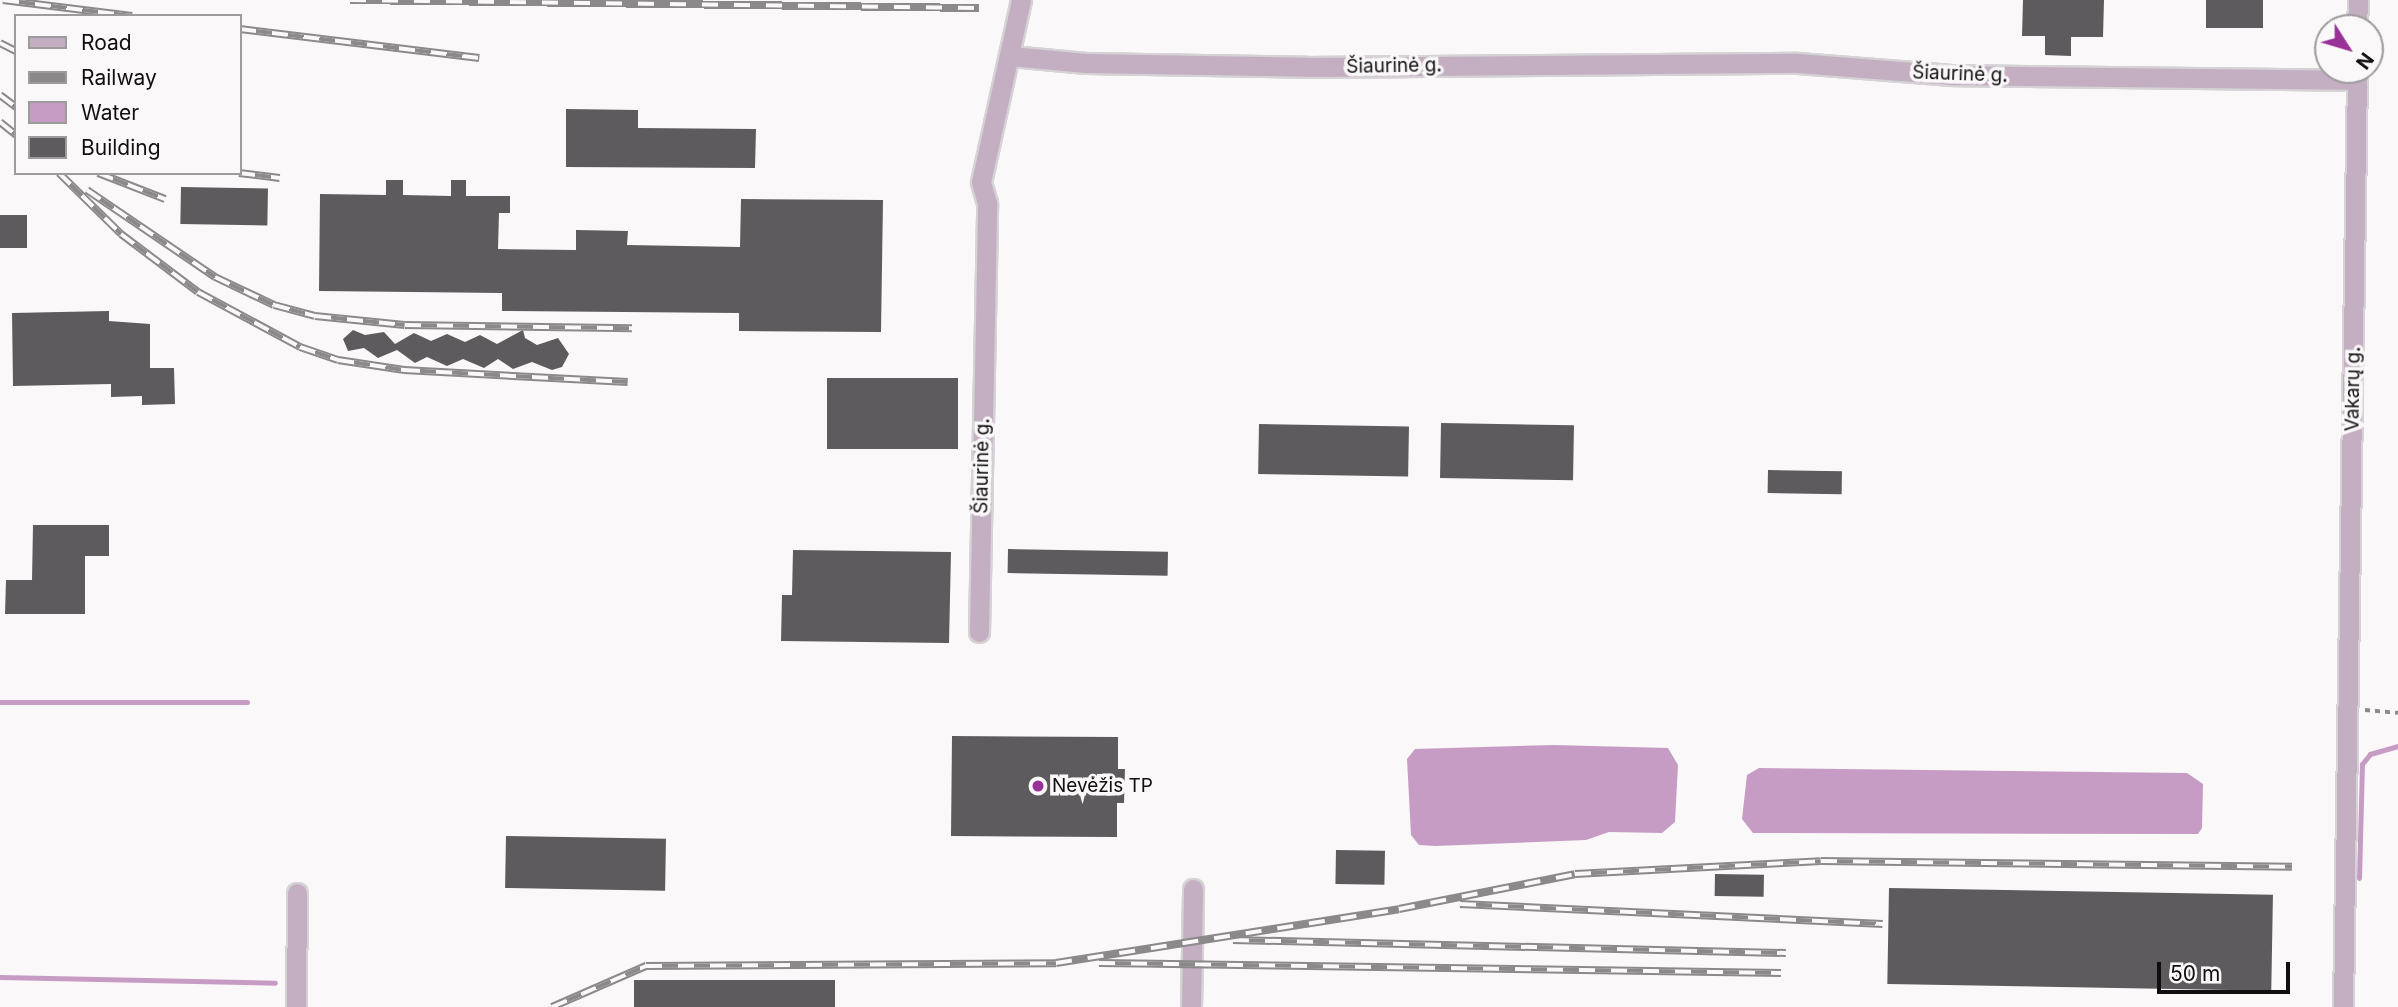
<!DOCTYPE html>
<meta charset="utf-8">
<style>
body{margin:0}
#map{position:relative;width:2398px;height:1007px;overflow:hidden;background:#fbf8fa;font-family:Inter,sans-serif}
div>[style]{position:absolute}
.water>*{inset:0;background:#c79cc4}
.stream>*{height:5px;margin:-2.5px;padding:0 2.5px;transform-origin:2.5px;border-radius:2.5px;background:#c79cc4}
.building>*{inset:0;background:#5d5b5d;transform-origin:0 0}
.path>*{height:3.5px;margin-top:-1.75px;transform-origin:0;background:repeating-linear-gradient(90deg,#8b898a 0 5px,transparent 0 10px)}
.roads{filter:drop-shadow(2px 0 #d5d3d5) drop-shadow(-2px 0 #d5d3d5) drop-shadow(0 2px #d5d3d5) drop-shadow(0 -2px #d5d3d5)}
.minor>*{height:19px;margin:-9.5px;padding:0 9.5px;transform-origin:9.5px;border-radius:9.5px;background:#c3afc1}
.rail>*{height:8px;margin-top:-4px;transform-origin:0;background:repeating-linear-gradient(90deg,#fbf8fa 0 16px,#8b898a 0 32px);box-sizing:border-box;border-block:2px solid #8b898a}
.dots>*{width:19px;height:19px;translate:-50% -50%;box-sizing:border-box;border:4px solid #fbf8fa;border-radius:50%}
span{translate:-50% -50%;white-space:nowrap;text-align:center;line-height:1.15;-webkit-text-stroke:7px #fbf8fa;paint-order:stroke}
.street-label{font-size:19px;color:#100f10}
.poi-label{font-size:19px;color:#100f10}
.left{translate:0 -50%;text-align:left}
.legend{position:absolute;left:14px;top:14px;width:228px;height:161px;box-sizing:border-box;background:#fbf8fa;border:2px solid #9d9b9c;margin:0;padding:9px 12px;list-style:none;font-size:21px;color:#100f10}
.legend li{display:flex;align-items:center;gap:14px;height:35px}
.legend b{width:35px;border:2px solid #9d9b9c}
.north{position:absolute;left:2314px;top:14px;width:70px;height:70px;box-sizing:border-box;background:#fbf8fa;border:2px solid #9d9b9c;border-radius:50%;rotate:127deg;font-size:19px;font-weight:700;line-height:28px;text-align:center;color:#100f10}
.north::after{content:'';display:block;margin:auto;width:24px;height:32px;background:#993296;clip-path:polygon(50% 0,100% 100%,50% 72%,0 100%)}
.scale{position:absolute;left:2157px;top:962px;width:133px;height:32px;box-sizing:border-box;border:4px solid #100f10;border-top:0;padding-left:9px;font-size:21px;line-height:24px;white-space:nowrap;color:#100f10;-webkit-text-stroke:5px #fbf8fa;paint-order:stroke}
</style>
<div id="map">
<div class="water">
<div style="clip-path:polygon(1554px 745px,1668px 748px,1678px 765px,1675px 822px,1662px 833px,1609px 832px,1586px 840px,1436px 846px,1419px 845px,1411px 835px,1407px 759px,1415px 749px)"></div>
<div style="clip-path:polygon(1759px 768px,2187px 773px,2203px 784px,2202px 828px,2198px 834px,1753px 833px,1742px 819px,1747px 775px)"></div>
</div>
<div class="stream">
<div style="left:0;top:702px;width:247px"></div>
<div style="left:2359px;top:878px;width:114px;rotate:-88.5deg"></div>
<div style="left:2362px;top:764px;width:13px;rotate:-51deg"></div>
<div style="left:2370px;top:754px;width:29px;rotate:-16deg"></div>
<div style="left:0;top:977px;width:275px;rotate:1.2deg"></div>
</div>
<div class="building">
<div style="clip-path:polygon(2023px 0,2104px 0,2103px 37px,2071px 37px,2071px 56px,2045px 55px,2045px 36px,2022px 36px)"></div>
<div style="left:2206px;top:0;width:57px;height:28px"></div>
<div style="clip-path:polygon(566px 109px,638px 110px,638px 128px,756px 129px,755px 168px,566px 167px)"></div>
<div style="clip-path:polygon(386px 180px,403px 180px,403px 195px,451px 196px,451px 180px,466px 180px,466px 196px,510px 196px,510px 213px,499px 213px,498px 249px,576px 250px,576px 230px,628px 231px,627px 245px,740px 247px,741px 199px,883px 200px,881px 332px,739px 331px,739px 313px,502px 311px,502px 293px,319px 291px,320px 194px,386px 195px)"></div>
<div style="left:181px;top:187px;width:87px;height:37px;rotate:1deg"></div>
<div style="left:0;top:215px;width:27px;height:33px"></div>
<div style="clip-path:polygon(109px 311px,109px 321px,150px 324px,150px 368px,174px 368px,175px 404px,142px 405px,142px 396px,111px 397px,111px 384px,13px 386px,12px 313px)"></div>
<div style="clip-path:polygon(353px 330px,365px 335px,384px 332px,395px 344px,414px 333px,431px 341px,447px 334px,465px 342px,480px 335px,497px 344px,523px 330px,525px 338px,537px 345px,558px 338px,569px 354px,562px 367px,552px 370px,532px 362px,513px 369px,498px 359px,484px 368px,463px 359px,447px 366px,427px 357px,415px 363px,397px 350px,378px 358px,364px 348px,348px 351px,343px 339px)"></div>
<div style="left:827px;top:378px;width:131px;height:71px"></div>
<div style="left:1441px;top:423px;width:133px;height:55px;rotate:1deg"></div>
<div style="left:1259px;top:424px;width:150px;height:50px;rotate:1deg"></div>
<div style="left:1768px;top:470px;width:74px;height:23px;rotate:1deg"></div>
<div style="clip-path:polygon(33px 525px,109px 525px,109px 556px,85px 556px,85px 614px,5px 614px,6px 580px,32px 580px)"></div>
<div style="left:1008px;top:549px;width:160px;height:24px;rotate:1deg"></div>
<div style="clip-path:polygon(793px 550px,951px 552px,949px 643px,781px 641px,782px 595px,792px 595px)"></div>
<div style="clip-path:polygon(952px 736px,1118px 737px,1118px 769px,1125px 769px,1124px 803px,1117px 803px,1117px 837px,951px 836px)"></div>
<div style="left:506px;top:836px;width:160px;height:52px;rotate:1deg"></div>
<div style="left:1336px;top:850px;width:49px;height:34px;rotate:1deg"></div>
<div style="left:1715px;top:874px;width:49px;height:22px;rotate:1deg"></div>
<div style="left:1889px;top:888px;width:384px;height:96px;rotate:1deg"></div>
<div style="left:634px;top:980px;width:201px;height:27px"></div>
</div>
<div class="path">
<div style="left:2365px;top:710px;width:33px;rotate:5deg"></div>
</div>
<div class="roads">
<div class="minor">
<div style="left:2357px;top:28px;width:28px;rotate:-88deg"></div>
<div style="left:1011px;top:56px;width:75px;rotate:5.3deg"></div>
<div style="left:1086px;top:63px;width:221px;rotate:1deg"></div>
<div style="left:1307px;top:67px;width:491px;rotate:-0.5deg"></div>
<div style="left:1798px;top:63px;width:154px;rotate:4.5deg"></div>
<div style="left:1952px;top:75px;width:405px;rotate:0.7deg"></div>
<div style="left:979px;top:632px;width:429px;rotate:-88.9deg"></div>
<div style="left:987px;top:203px;width:22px;rotate:-106deg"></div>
<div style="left:981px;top:182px;width:186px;rotate:-77.6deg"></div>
<div style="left:296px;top:1007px;width:114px;rotate:-89.5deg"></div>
<div style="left:1191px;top:1007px;width:118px;rotate:-89deg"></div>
<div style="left:2343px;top:1007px;width:937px;rotate:-89.14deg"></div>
</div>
</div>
<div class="rail">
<div style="left:3px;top:0;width:130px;rotate:7.1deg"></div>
<div style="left:350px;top:0;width:629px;rotate:0.73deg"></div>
<div style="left:240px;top:29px;width:241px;rotate:6.9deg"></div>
<div style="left:0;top:43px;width:18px;rotate:27deg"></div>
<div style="left:0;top:95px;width:20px;rotate:37deg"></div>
<div style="left:0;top:122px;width:21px;rotate:39deg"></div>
<div style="left:59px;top:173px;width:87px;rotate:44.5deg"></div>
<div style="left:121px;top:234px;width:96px;rotate:37deg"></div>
<div style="left:198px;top:292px;width:116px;rotate:28.3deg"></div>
<div style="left:300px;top:347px;width:40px;rotate:18.9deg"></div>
<div style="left:338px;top:360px;width:67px;rotate:8.6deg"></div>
<div style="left:404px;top:370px;width:224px;rotate:3.1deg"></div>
<div style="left:98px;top:173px;width:72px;rotate:21.2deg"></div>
<div style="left:239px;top:173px;width:41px;rotate:7deg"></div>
<div style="left:87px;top:190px;width:155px;rotate:34.2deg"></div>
<div style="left:215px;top:277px;width:65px;rotate:25.4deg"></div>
<div style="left:274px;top:305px;width:42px;rotate:15deg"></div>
<div style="left:315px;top:316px;width:90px;rotate:5.7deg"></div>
<div style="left:405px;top:325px;width:227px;rotate:0.8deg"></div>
<div style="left:1460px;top:904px;width:423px;rotate:2.7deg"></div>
<div style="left:1233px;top:940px;width:553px;rotate:1.35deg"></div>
<div style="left:1099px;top:963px;width:682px;rotate:0.84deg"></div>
<div style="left:552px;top:1007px;width:103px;rotate:-23.6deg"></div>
<div style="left:646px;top:966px;width:410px;rotate:-0.4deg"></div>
<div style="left:1056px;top:963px;width:347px;rotate:-8.9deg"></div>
<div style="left:1399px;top:909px;width:179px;rotate:-11.2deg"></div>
<div style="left:1575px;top:874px;width:246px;rotate:-3deg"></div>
<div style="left:1821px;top:861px;width:471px;rotate:0.7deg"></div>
</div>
<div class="dots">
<div style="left:1038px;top:786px;background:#993296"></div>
</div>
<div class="street-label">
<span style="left:1394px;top:66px;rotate:-1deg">Šiaurinė g.</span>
<span style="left:1960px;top:74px;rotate:2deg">Šiaurinė g.</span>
<span style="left:2353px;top:389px;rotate:-89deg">Vakarų g.</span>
<span style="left:982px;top:466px;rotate:-89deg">Šiaurinė g.</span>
</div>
<div class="poi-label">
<span class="left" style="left:1052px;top:786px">Nevėžis TP</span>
</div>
<ul class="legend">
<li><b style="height:9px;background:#c3afc1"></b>Road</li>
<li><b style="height:9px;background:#8b898a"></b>Railway</li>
<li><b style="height:19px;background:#c79cc4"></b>Water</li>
<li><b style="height:19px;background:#5d5b5d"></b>Building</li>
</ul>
<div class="north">N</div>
<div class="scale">50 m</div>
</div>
